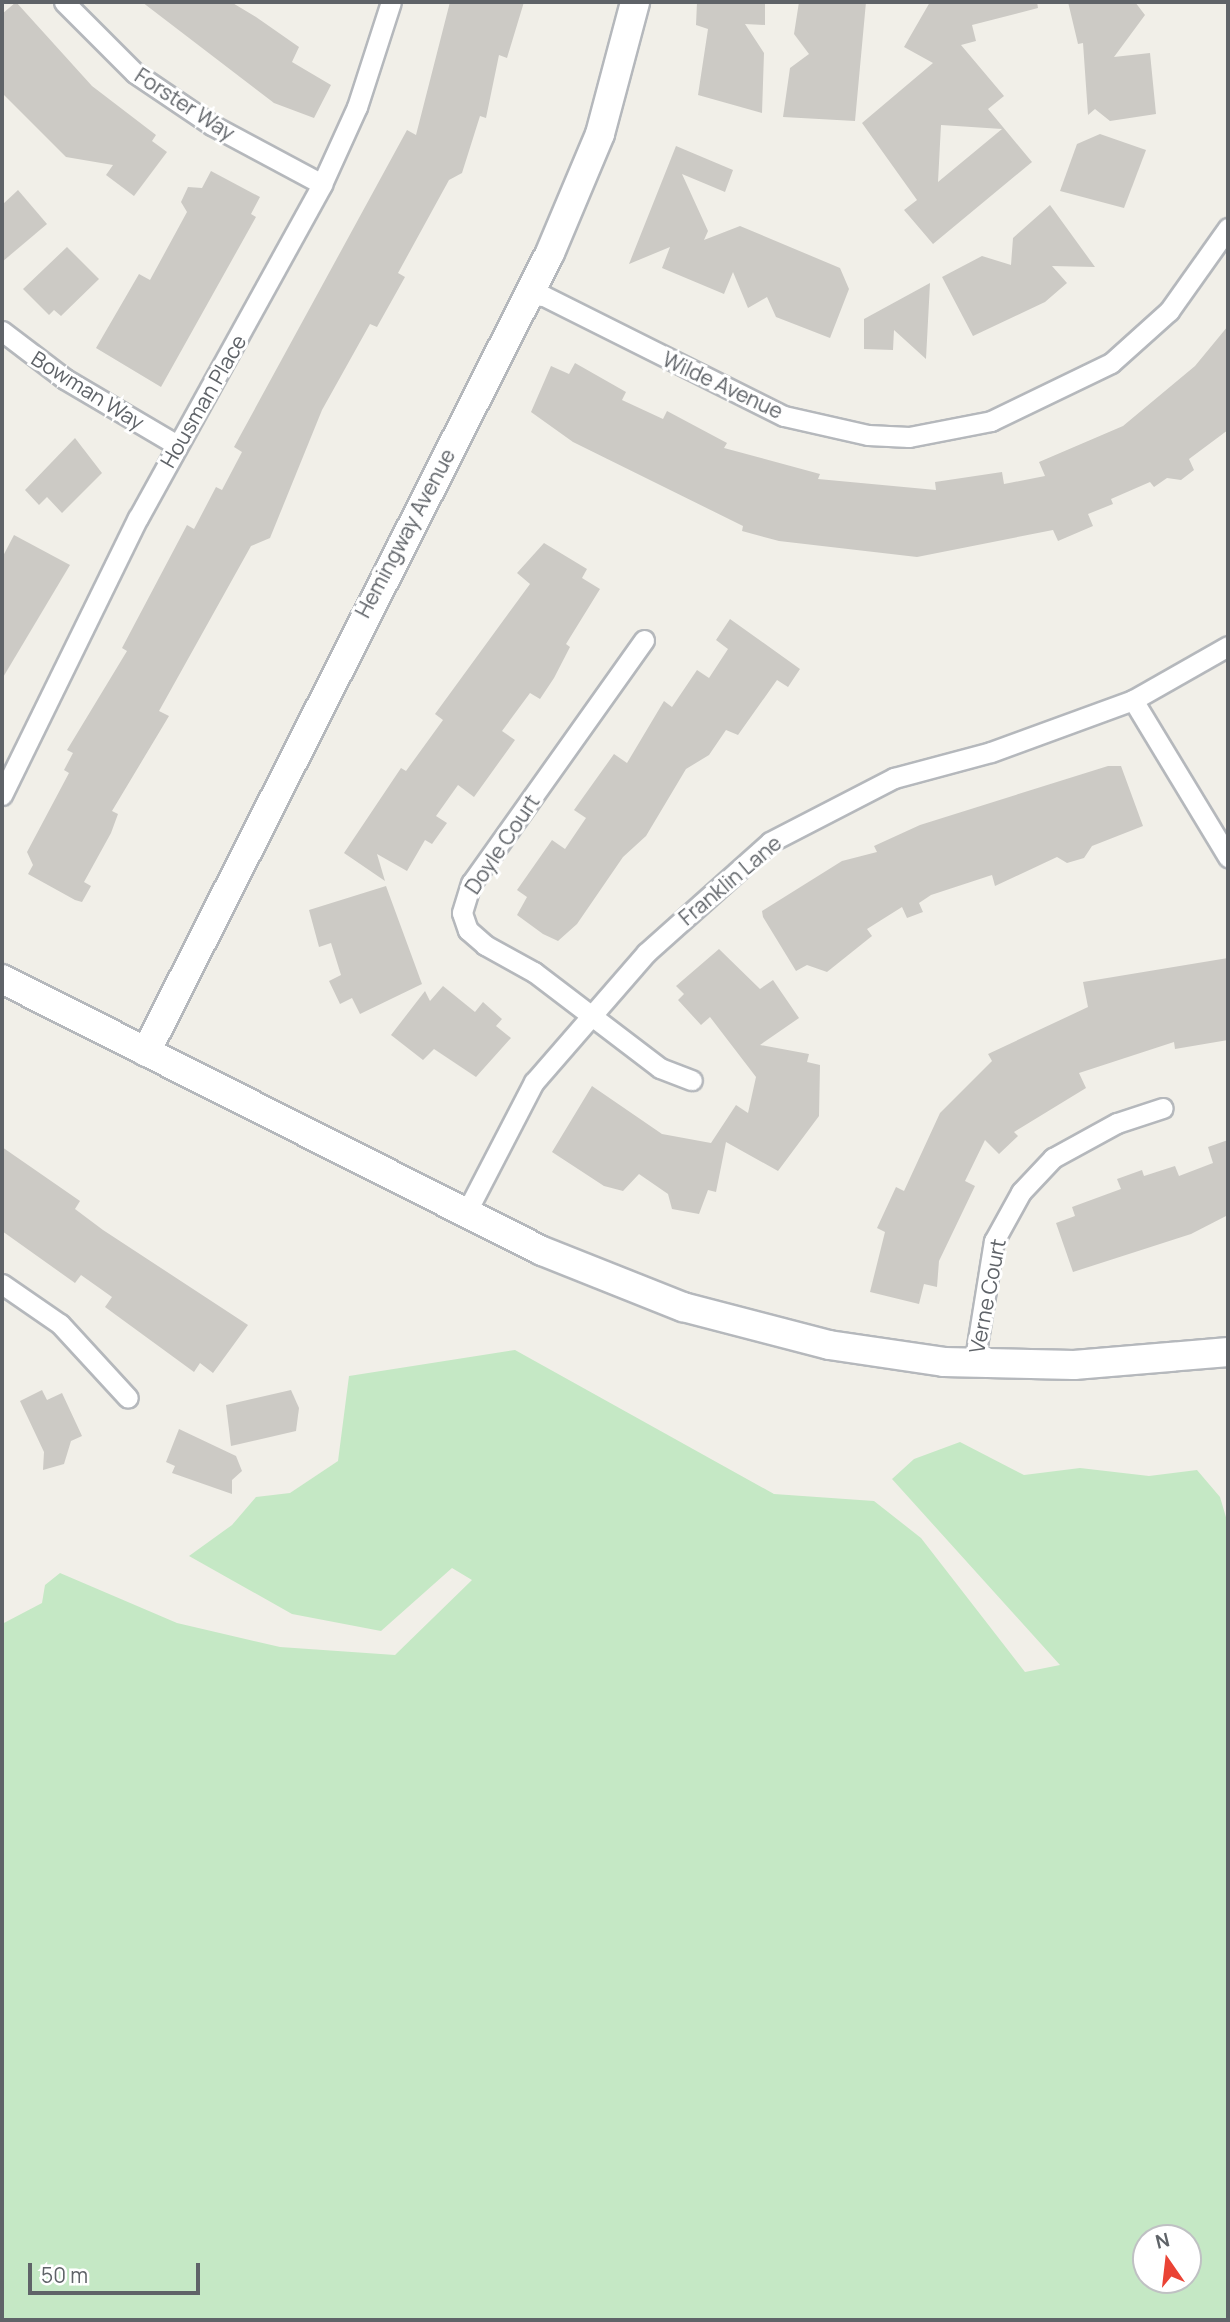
<!DOCTYPE html>
<style>
body{margin:0}
#map{position:relative;width:1230px;height:2322px;overflow:hidden;background:#f1efe8;font-family:Manrope,sans-serif}
div>[style]{position:absolute}
.green>*{inset:0;background:#c5e8c5}
.building>*{inset:0;background:#cccac5}
.roads{filter:drop-shadow(2px 0 #b5b8bc) drop-shadow(-2px 0 #b5b8bc) drop-shadow(0 2px #b5b8bc) drop-shadow(0 -2px #b5b8bc)}
.minor>*{height:19px;margin:-9.5px;padding:0 9.5px;transform-origin:9.5px;border-radius:9.5px;background:#fff}
.secondary>*{height:28px;margin:-14px;padding:0 14px;transform-origin:14px;border-radius:14px;background:#fff}
span{translate:-50% -50%;white-space:nowrap;text-align:center;line-height:1.15;-webkit-text-stroke:6px #fff;paint-order:stroke}
.street-label{font-size:21px;color:#5f6368}
.frame{position:absolute;inset:0;border:4px solid #5f6368;pointer-events:none}
.north{position:absolute;left:1132px;top:2224px;width:70px;height:70px;box-sizing:border-box;background:#fff;border:2px solid #bfc1c3;border-radius:50%;rotate:346deg;font-size:19px;font-weight:700;line-height:28px;text-align:center;color:#5f6368}
.north::after{content:'';display:block;margin:auto;width:24px;height:32px;background:#ea4335;clip-path:polygon(50% 0,100% 100%,50% 72%,0 100%)}
.scale{position:absolute;left:28px;top:2263px;width:172px;height:32px;box-sizing:border-box;border:4px solid #5f6368;border-top:0;padding-left:9px;font-size:21px;line-height:24px;white-space:nowrap;color:#5f6368;-webkit-text-stroke:5px #fff;paint-order:stroke}
</style>
<div id="map">
<div class="green">
<div style="clip-path:polygon(evenodd,515px 1350px,774px 1494px,874px 1501px,921px 1538px,1025px 1672px,1060px 1665px,892px 1479px,914px 1459px,960px 1442px,1024px 1475px,1080px 1468px,1149px 1476px,1197px 1470px,1220px 1497px,1228px 1524px,1228px 2320px,2px 2320px,2px 1624px,42px 1603px,45px 1585px,60px 1573px,177px 1623px,280px 1647px,395px 1655px,472px 1580px,452px 1568px,381px 1631px,292px 1614px,189px 1556px,232px 1525px,256px 1497px,290px 1493px,338px 1461px,349px 1376px,515px 1350px,1146px 2238px,1188px 2238px,1188px 2280px,1146px 2280px,1146px 2238px)"></div>
</div>
<div class="building">
<div style="clip-path:polygon(16px 2px,92px 86px,156px 135px,152px 141px,167px 152px,134px 196px,106px 175px,113px 165px,66px 157px,2px 93px,2px 14px)"></div>
<div style="clip-path:polygon(142px 2px,231px 2px,256px 17px,299px 47px,292px 62px,331px 85px,314px 118px,274px 103px)"></div>
<div style="clip-path:polygon(450px 2px,524px 2px,507px 58px,499px 55px,486px 118px,480px 116px,462px 173px,449px 180px,398px 273px,405px 277px,377px 327px,370px 324px,322px 410px,270px 538px,251px 546px,159px 711px,169px 716px,112px 811px,118px 814px,111px 833px,84px 882px,91px 886px,82px 902px,75px 900px,28px 874px,33px 865px,27px 852px,69px 773px,64px 770px,73px 753px,67px 750px,127px 651px,122px 648px,187px 525px,194px 529px,216px 487px,222px 490px,242px 452px,234px 447px,407px 130px,416px 135px)"></div>
<div style="clip-path:polygon(697px 2px,765px 2px,765px 25px,745px 24px,764px 53px,762px 113px,698px 95px,708px 29px,696px 25px)"></div>
<div style="clip-path:polygon(799px 2px,866px 2px,855px 121px,783px 117px,790px 68px,809px 54px,794px 34px)"></div>
<div style="clip-path:polygon(evenodd,930px 2px,1037px 2px,1038px 8px,972px 25px,976px 41px,961px 45px,1004px 96px,988px 109px,1032px 162px,933px 244px,904px 210px,917px 200px,862px 123px,933px 63px,904px 47px,930px 2px,941px 125px,1002px 129px,938px 182px,941px 125px)"></div>
<div style="clip-path:polygon(1068px 2px,1135px 2px,1145px 15px,1114px 57px,1150px 53px,1156px 114px,1110px 121px,1095px 109px,1088px 115px,1083px 43px,1078px 44px)"></div>
<div style="clip-path:polygon(1100px 134px,1146px 150px,1124px 208px,1060px 191px,1077px 144px)"></div>
<div style="clip-path:polygon(676px 146px,733px 170px,725px 192px,682px 174px,708px 231px,704px 240px,740px 226px,840px 268px,849px 289px,830px 338px,776px 317px,767px 297px,748px 308px,733px 272px,724px 294px,662px 268px,670px 247px,629px 264px)"></div>
<div style="clip-path:polygon(211px 171px,260px 197px,251px 214px,256px 217px,161px 387px,96px 348px,139px 274px,150px 280px,187px 212px,181px 202px,188px 187px,202px 188px)"></div>
<div style="clip-path:polygon(18px 190px,47px 224px,2px 262px,2px 205px)"></div>
<div style="clip-path:polygon(1050px 205px,1095px 267px,1052px 266px,1067px 283px,1045px 302px,973px 336px,942px 277px,982px 256px,1011px 265px,1013px 238px)"></div>
<div style="clip-path:polygon(67px 247px,99px 279px,61px 316px,54px 310px,49px 315px,23px 289px)"></div>
<div style="clip-path:polygon(930px 283px,926px 359px,894px 330px,893px 350px,864px 349px,864px 319px)"></div>
<div style="clip-path:polygon(1228px 326px,1228px 430px,1189px 459px,1194px 470px,1181px 480px,1167px 478px,1154px 487px,1150px 482px,1111px 499px,1113px 504px,1088px 514px,1093px 526px,1058px 541px,1053px 530px,917px 557px,779px 541px,742px 531px,743px 526px,573px 442px,531px 412px,551px 366px,569px 374px,575px 363px,626px 392px,622px 400px,663px 419px,667px 411px,727px 443px,724px 448px,820px 474px,818px 479px,936px 490px,935px 482px,1002px 472px,1004px 484px,1045px 476px,1039px 462px,1123px 426px,1195px 366px)"></div>
<div style="clip-path:polygon(75px 438px,102px 473px,62px 513px,47px 497px,39px 505px,25px 490px)"></div>
<div style="clip-path:polygon(14px 535px,70px 565px,2px 679px,2px 558px)"></div>
<div style="clip-path:polygon(544px 543px,587px 569px,582px 578px,600px 589px,566px 644px,570px 647px,554px 678px,540px 699px,530px 693px,502px 731px,515px 740px,474px 797px,458px 785px,436px 816px,447px 823px,432px 844px,425px 840px,407px 871px,377px 854px,385px 881px,344px 853px,401px 768px,406px 771px,443px 720px,435px 714px,530px 584px,517px 573px)"></div>
<div style="clip-path:polygon(730px 619px,800px 669px,788px 687px,777px 680px,738px 735px,726px 730px,709px 755px,686px 769px,646px 836px,623px 857px,577px 924px,558px 941px,543px 934px,517px 915px,527px 897px,517px 890px,552px 840px,565px 849px,586px 818px,574px 810px,614px 754px,627px 763px,664px 701px,672px 707px,697px 670px,709px 678px,728px 649px,716px 640px)"></div>
<div style="clip-path:polygon(1108px 766px,1121px 766px,1143px 826px,1092px 846px,1084px 858px,1067px 863px,1057px 857px,995px 886px,992px 875px,931px 895px,919px 903px,923px 912px,907px 918px,902px 907px,867px 929px,872px 936px,827px 972px,807px 965px,796px 971px,763px 917px,762px 911px,842px 861px,877px 852px,874px 846px,920px 825px)"></div>
<div style="clip-path:polygon(386px 886px,422px 984px,360px 1014px,352px 998px,340px 1004px,329px 981px,341px 975px,331px 943px,319px 947px,309px 910px)"></div>
<div style="clip-path:polygon(719px 949px,760px 989px,773px 980px,799px 1018px,760px 1045px,809px 1054px,807px 1062px,820px 1065px,819px 1116px,778px 1171px,726px 1142px,716px 1192px,708px 1190px,699px 1214px,672px 1209px,668px 1194px,639px 1174px,623px 1191px,604px 1186px,552px 1152px,592px 1086px,662px 1134px,711px 1143px,736px 1105px,748px 1113px,756px 1077px,710px 1017px,701px 1025px,678px 1000px,684px 994px,676px 986px)"></div>
<div style="clip-path:polygon(1228px 958px,1228px 1040px,1175px 1049px,1174px 1042px,1079px 1073px,1086px 1088px,1014px 1132px,1018px 1136px,999px 1154px,985px 1140px,965px 1181px,975px 1186px,939px 1261px,937px 1287px,924px 1284px,919px 1304px,870px 1292px,885px 1232px,877px 1228px,896px 1187px,904px 1191px,940px 1113px,992px 1061px,988px 1054px,1088px 1007px,1083px 982px)"></div>
<div style="clip-path:polygon(443px 986px,475px 1012px,483px 1002px,502px 1019px,496px 1026px,511px 1038px,476px 1077px,434px 1049px,423px 1060px,391px 1035px,425px 991px,430px 1001px)"></div>
<div style="clip-path:polygon(1228px 1140px,1228px 1215px,1191px 1234px,1073px 1272px,1056px 1223px,1075px 1216px,1072px 1207px,1121px 1189px,1117px 1179px,1142px 1170px,1144px 1176px,1175px 1166px,1179px 1176px,1213px 1163px,1208px 1147px)"></div>
<div style="clip-path:polygon(2px 1147px,80px 1201px,75px 1209px,103px 1230px,248px 1325px,213px 1373px,200px 1363px,194px 1372px,105px 1307px,112px 1297px,81px 1275px,75px 1283px,2px 1231px)"></div>
<div style="clip-path:polygon(42px 1390px,47px 1400px,62px 1393px,82px 1436px,71px 1441px,64px 1464px,43px 1470px,44px 1452px,20px 1401px)"></div>
<div style="clip-path:polygon(291px 1390px,299px 1408px,296px 1431px,231px 1446px,226px 1405px)"></div>
<div style="clip-path:polygon(179px 1429px,236px 1456px,242px 1471px,232px 1480px,232px 1494px,172px 1473px,175px 1466px,166px 1462px)"></div>
</div>
<div class="roads">
<div class="minor">
<div style="left:64px;top:2px;width:100px;rotate:45deg"></div>
<div style="left:135px;top:73px;width:93px;rotate:34deg"></div>
<div style="left:212px;top:125px;width:125px;rotate:28.2deg"></div>
<div style="left:528px;top:295px;width:16px;rotate:4deg"></div>
<div style="left:544px;top:296px;width:268px;rotate:26.6deg"></div>
<div style="left:784px;top:416px;width:86px;rotate:12.7deg"></div>
<div style="left:868px;top:435px;width:41px;rotate:2.8deg"></div>
<div style="left:909px;top:437px;width:84px;rotate:-11deg"></div>
<div style="left:991px;top:421px;width:133px;rotate:-25.8deg"></div>
<div style="left:1111px;top:363px;width:78px;rotate:-41.9deg"></div>
<div style="left:1169px;top:311px;width:102px;rotate:-54.6deg"></div>
<div style="left:2px;top:331px;width:79px;rotate:37.3deg"></div>
<div style="left:65px;top:379px;width:130px;rotate:30.5deg"></div>
<div style="left:644px;top:640px;width:298px;rotate:125.4deg"></div>
<div style="left:471px;top:883px;width:31px;rotate:107deg"></div>
<div style="left:462px;top:913px;width:18px;rotate:71deg"></div>
<div style="left:468px;top:930px;width:23px;rotate:41deg"></div>
<div style="left:485px;top:945px;width:56px;rotate:28.9deg"></div>
<div style="left:534px;top:972px;width:158px;rotate:37.3deg"></div>
<div style="left:660px;top:1068px;width:34px;rotate:21deg"></div>
<div style="left:1133px;top:700px;width:184px;rotate:58.8deg"></div>
<div style="left:2px;top:795px;width:309px;rotate:-63.9deg"></div>
<div style="left:138px;top:518px;width:381px;rotate:-61.1deg"></div>
<div style="left:322px;top:184px;width:85px;rotate:-65.6deg"></div>
<div style="left:357px;top:107px;width:110px;rotate:-72.1deg"></div>
<div style="left:466px;top:1213px;width:148px;rotate:-62.6deg"></div>
<div style="left:534px;top:1082px;width:171px;rotate:-49deg"></div>
<div style="left:646px;top:953px;width:166px;rotate:-41.8deg"></div>
<div style="left:770px;top:842px;width:140px;rotate:-27.3deg"></div>
<div style="left:894px;top:778px;width:100px;rotate:-15deg"></div>
<div style="left:991px;top:752px;width:151px;rotate:-20.1deg"></div>
<div style="left:1133px;top:700px;width:109px;rotate:-29.6deg"></div>
<div style="left:2px;top:1284px;width:70px;rotate:34.6deg"></div>
<div style="left:60px;top:1324px;width:100px;rotate:47.4deg"></div>
<div style="left:974px;top:1364px;width:125px;rotate:-80.8deg"></div>
<div style="left:994px;top:1241px;width:56px;rotate:-61.1deg"></div>
<div style="left:1021px;top:1192px;width:47px;rotate:-46.7deg"></div>
<div style="left:1053px;top:1158px;width:73px;rotate:-28.7deg"></div>
<div style="left:1117px;top:1123px;width:48px;rotate:-18.1deg"></div>
</div>
<div class="secondary">
<div style="left:2px;top:979px;width:605px;rotate:26.73deg"></div>
<div style="left:542px;top:1251px;width:152px;rotate:21.7deg"></div>
<div style="left:683px;top:1307px;width:151px;rotate:14.6deg"></div>
<div style="left:829px;top:1345px;width:116px;rotate:8.4deg"></div>
<div style="left:944px;top:1362px;width:130px;rotate:1.3deg"></div>
<div style="left:1074px;top:1365px;width:155px;rotate:-4.8deg"></div>
<div style="left:146px;top:1052px;width:895px;rotate:-63.18deg"></div>
<div style="left:550px;top:253px;width:129px;rotate:-67.2deg"></div>
<div style="left:600px;top:134px;width:137px;rotate:-75.1deg"></div>
</div>
</div>
<div class="street-label">
<span style="left:185px;top:104px;rotate:33deg">Forster Way</span>
<span style="left:723px;top:385px;rotate:25deg">Wilde Avenue</span>
<span style="left:88px;top:390px;rotate:32deg">Bowman Way</span>
<span style="left:203px;top:401px;rotate:-60deg">Housman Place</span>
<span style="left:405px;top:533px;rotate:-62deg">Hemingway Avenue</span>
<span style="left:502px;top:844px;rotate:-56deg">Doyle Court</span>
<span style="left:730px;top:880px;rotate:-40deg">Franklin Lane</span>
<span style="left:987px;top:1296px;rotate:-79deg">Verne Court</span>
</div>
<div class="frame"></div>
<div class="north">N</div>
<div class="scale">50 m</div>
</div>
